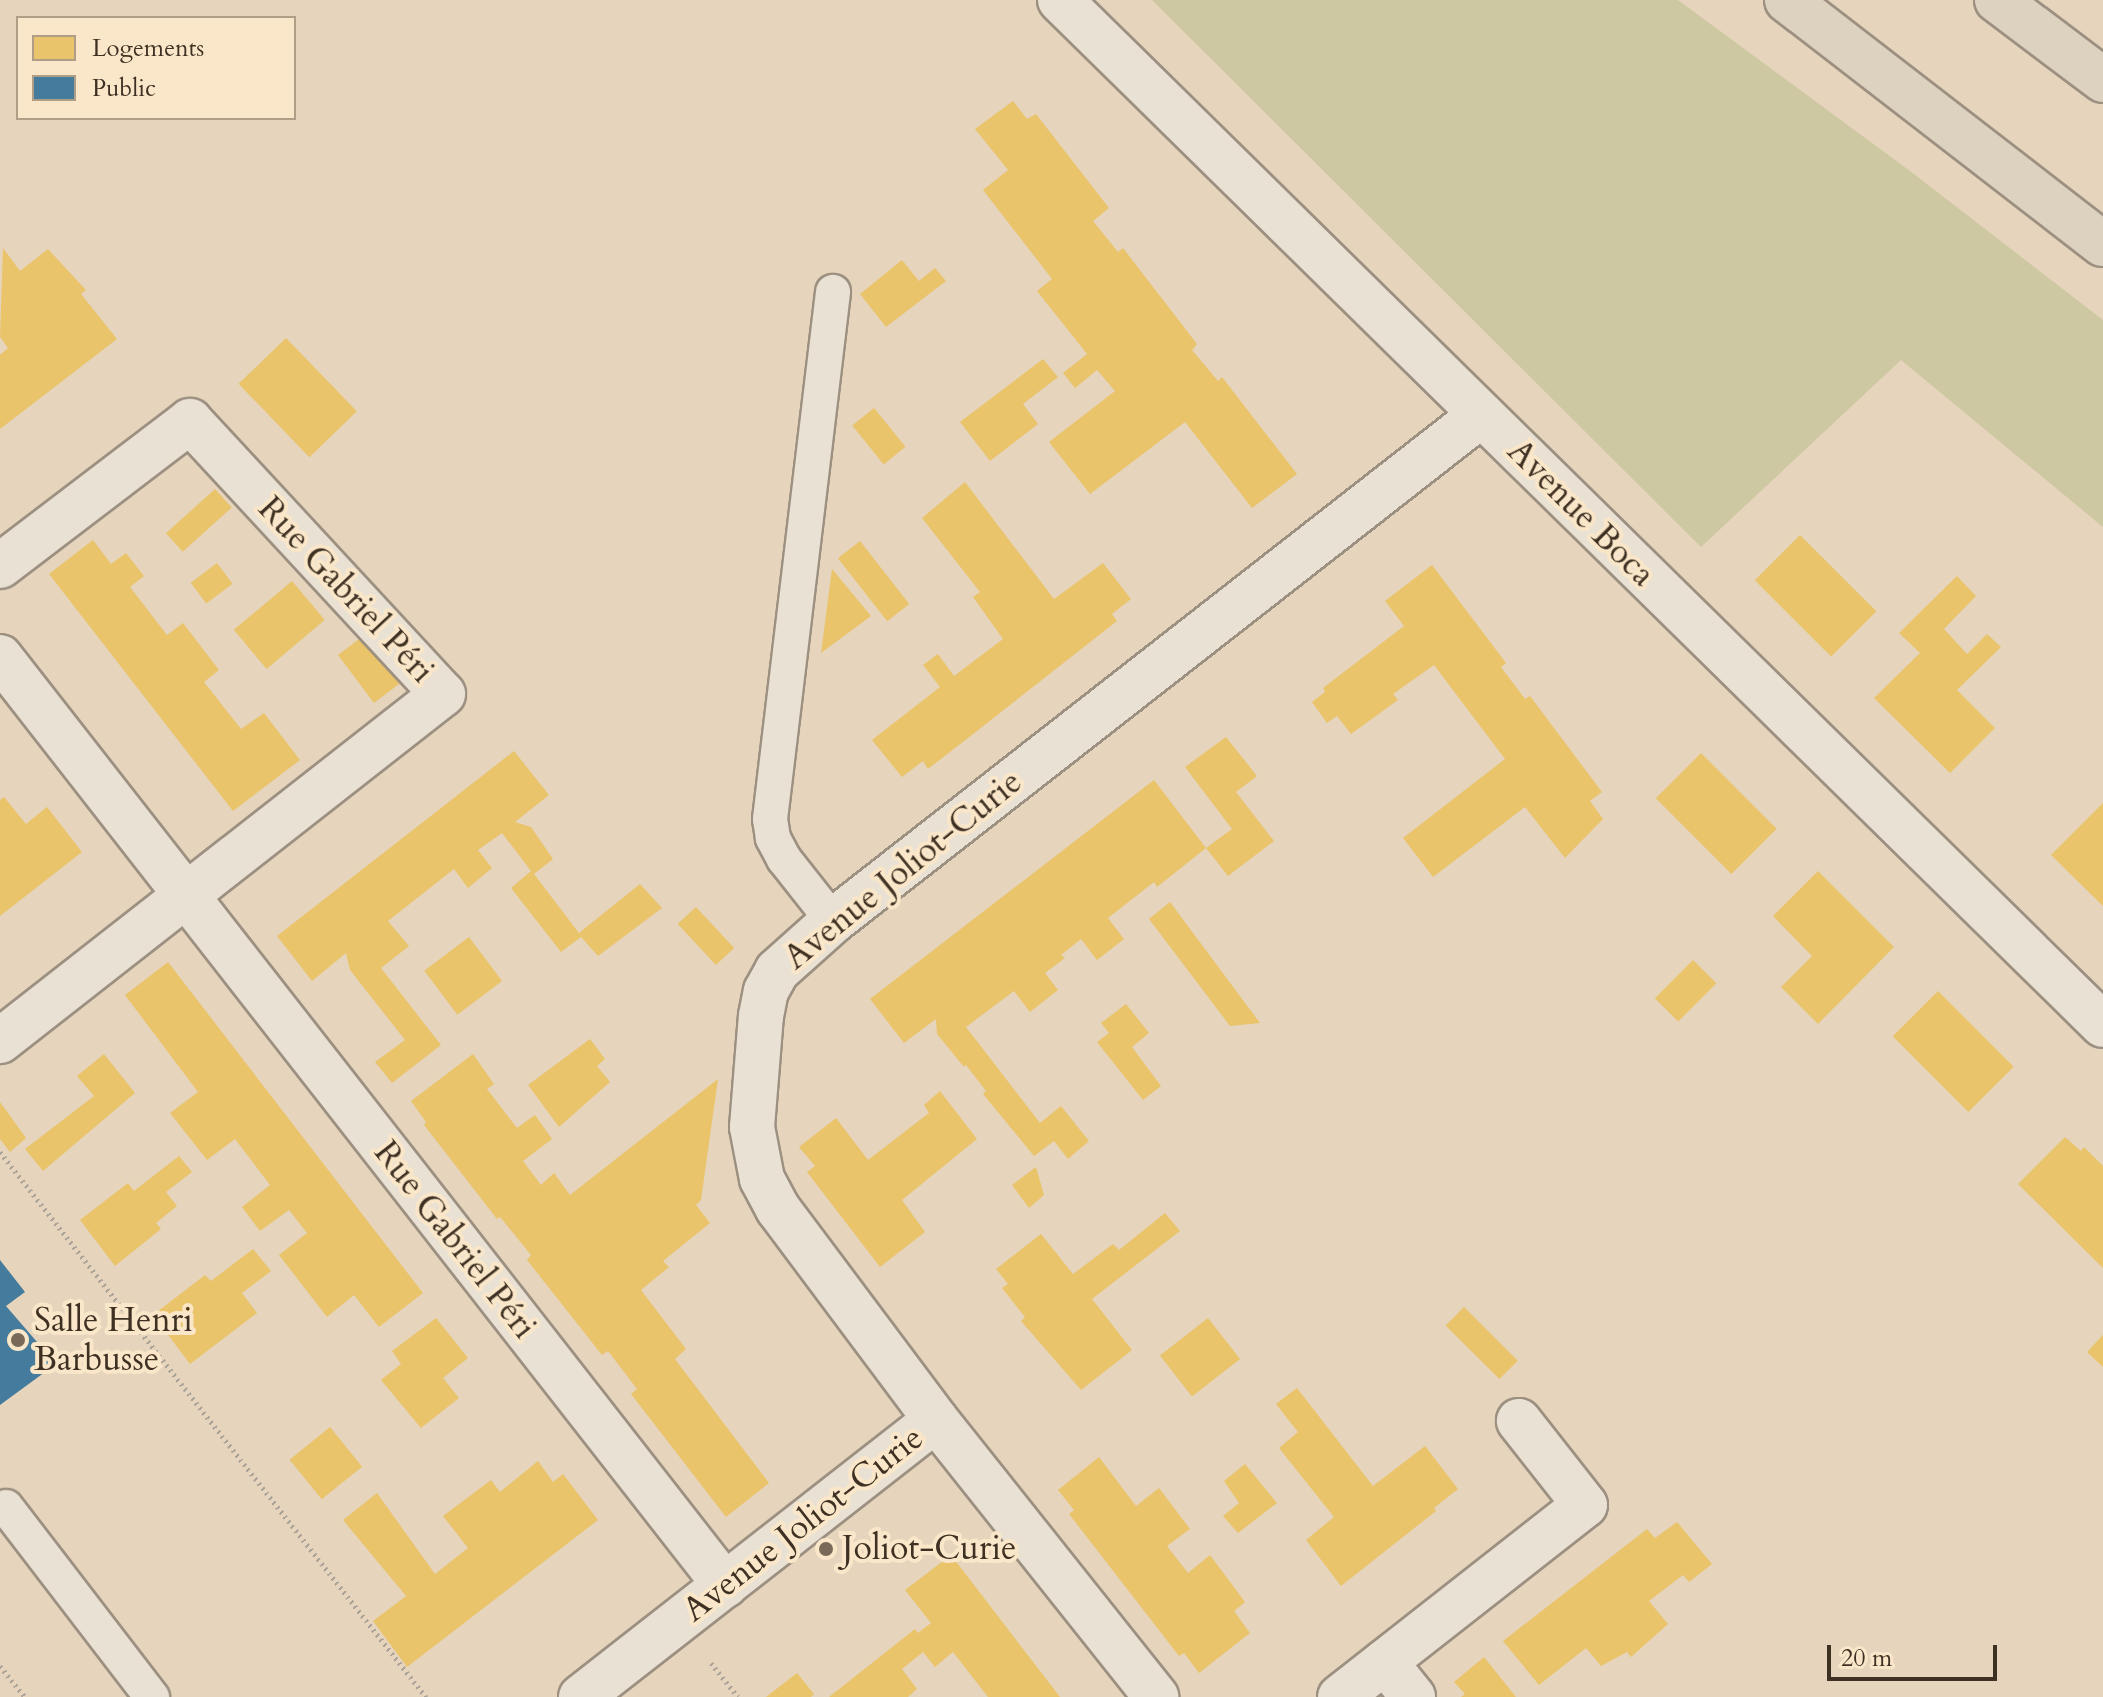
<!DOCTYPE html>
<meta charset="utf-8">
<style>
body{margin:0}
#map{position:relative;width:2103px;height:1697px;overflow:hidden;background:#e6d4bc;font-family:Cardo,serif}
div>[style]{position:absolute}
.green>*{inset:0;background:#cdc8a1}
.homes>*{inset:0;background:#e9c46a;transform-origin:0 0}
.public>*{inset:0;background:#457b9d}
.path>*{height:5px;margin-top:-2.5px;transform-origin:0;background:repeating-linear-gradient(90deg,#aca499 0 2px,transparent 0 6px)}
.roads{filter:drop-shadow(2px 0 #9c9081) drop-shadow(-2px 0 #9c9081) drop-shadow(0 2px #9c9081) drop-shadow(0 -2px #9c9081)}
.lane>*{height:34px;margin:-17px;padding:0 17px;transform-origin:17px;border-radius:17px;background:#e9e1d4}
.street>*{height:44px;margin:-22px;padding:0 22px;transform-origin:22px;border-radius:22px;background:#e9e1d4}
.highway>*{height:44px;margin:-22px;padding:0 22px;transform-origin:22px;border-radius:22px;background:#ddd1bf}
.dots>*{width:22px;height:22px;translate:-50% -50%;box-sizing:border-box;border:4px solid #fae6c8;border-radius:50%}
span{translate:-50% -50%;white-space:nowrap;text-align:center;line-height:1.15;-webkit-text-stroke:8px #fae6c8;paint-order:stroke}
.street-label{font-size:34px;color:#3e3022}
.poi-label{font-size:34px;color:#3e3022}
.left{translate:0 -50%;text-align:left}
.legend{position:absolute;left:16px;top:16px;width:280px;height:104px;box-sizing:border-box;background:#fae6c8;border:2px solid #af9d86;margin:0;padding:10px 14px;list-style:none;font-size:24px;color:#3e3022}
.legend li{display:flex;align-items:center;gap:16px;height:40px}
.legend b{width:40px;border:2px solid #af9d86}
.scale{position:absolute;left:1827px;top:1645px;width:170px;height:36px;box-sizing:border-box;border:4px solid #3e3022;border-top:0;padding-left:10px;font-size:24px;line-height:28px;white-space:nowrap;color:#3e3022;-webkit-text-stroke:6px #fae6c8;paint-order:stroke}
</style>
<div id="map">
<div class="green">
<div style="clip-path:polygon(1152px 0,1678px 0,1910px 171px,2103px 320px,2103px 527px,1901px 360px,1701px 547px)"></div>
</div>
<div class="homes">
<div style="clip-path:polygon(1013px 101px,1027px 119px,1036px 114px,1109px 208px,1093px 221px,1118px 252px,1123px 248px,1197px 344px,1192px 350px,1218px 381px,1222px 377px,1297px 474px,1252px 508px,1185px 422px,1090px 494px,1049px 442px,1115px 391px,1097px 370px,1075px 388px,1063px 373px,1087px 354px,1037px 291px,1052px 279px,983px 190px,1008px 170px,975px 129px)"></div>
<div style="clip-path:polygon(3px 248px,20px 271px,48px 249px,86px 290px,81px 294px,117px 339px,0 429px,0 355px,8px 348px,0 337px)"></div>
<div style="clip-path:polygon(902px 260px,919px 281px,935px 268px,946px 281px,886px 327px,860px 294px)"></div>
<div style="left:286px;top:338px;width:102px;height:66px;rotate:46deg"></div>
<div style="clip-path:polygon(1043px 359px,1058px 377px,1023px 404px,1038px 424px,990px 461px,960px 422px)"></div>
<div style="left:874px;top:408px;width:50px;height:28px;rotate:51deg"></div>
<div style="clip-path:polygon(965px 482px,1054px 599px,1103px 563px,1131px 599px,1112px 614px,1117px 621px,977px 731px,928px 769px,923px 761px,902px 777px,872px 740px,940px 687px,923px 665px,938px 654px,954px 676px,1003px 639px,973px 597px,980px 592px,922px 518px)"></div>
<div style="left:215px;top:489px;width:25px;height:66px;rotate:48deg"></div>
<div style="left:1800px;top:535px;width:108px;height:64px;rotate:45deg"></div>
<div style="clip-path:polygon(93px 540px,111px 564px,126px 553px,144px 576px,130px 587px,167px 635px,183px 623px,219px 670px,204px 682px,241px 729px,264px 713px,300px 760px,233px 811px,49px 574px)"></div>
<div style="left:860px;top:541px;width:80px;height:28px;rotate:52deg"></div>
<div style="left:217px;top:563px;width:26px;height:33px;rotate:53deg"></div>
<div style="clip-path:polygon(1432px 565px,1506px 663px,1501px 667px,1525px 699px,1530px 696px,1602px 792px,1590px 801px,1603px 819px,1565px 858px,1525px 807px,1433px 877px,1403px 838px,1505px 759px,1434px 665px,1393px 694px,1398px 700px,1351px 734px,1337px 716px,1327px 723px,1312px 702px,1325px 692px,1323px 688px,1404px 626px,1385px 601px)"></div>
<div style="clip-path:polygon(832px 569px,871px 616px,821px 653px)"></div>
<div style="clip-path:polygon(1957px 576px,1976px 596px,1944px 629px,1967px 654px,1987px 634px,2001px 647px,1957px 690px,1995px 728px,1950px 773px,1874px 698px,1920px 653px,1899px 633px)"></div>
<div style="left:292px;top:581px;width:51px;height:76px;rotate:50deg"></div>
<div style="clip-path:polygon(367px 633px,408px 677px,374px 703px,338px 655px)"></div>
<div style="clip-path:polygon(1226px 737px,1257px 776px,1236px 792px,1274px 841px,1228px 876px,1206px 848px,1232px 829px,1185px 767px)"></div>
<div style="clip-path:polygon(514px 751px,549px 795px,515px 822px,531px 827px,553px 859px,534px 874px,579px 933px,640px 884px,662px 908px,598px 956px,581px 937px,561px 952px,511px 888px,531px 871px,502px 833px,478px 850px,492px 868px,468px 888px,454px 869px,388px 921px,409px 946px,381px 968px,441px 1045px,392px 1083px,375px 1062px,405px 1040px,350px 970px,346px 953px,312px 981px,277px 936px)"></div>
<div style="left:1701px;top:753px;width:107px;height:64px;rotate:45deg"></div>
<div style="clip-path:polygon(1154px 780px,1206px 848px,1157px 887px,1154px 882px,1108px 918px,1124px 939px,1097px 960px,1081px 939px,1061px 955px,1065px 958px,1045px 973px,1058px 990px,1030px 1012px,1014px 991px,966px 1027px,1040px 1123px,1061px 1106px,1089px 1141px,1068px 1159px,1054px 1141px,1034px 1156px,983px 1094px,986px 1091px,966px 1065px,964px 1067px,937px 1034px,936px 1019px,904px 1043px,870px 999px)"></div>
<div style="clip-path:polygon(4px 797px,26px 824px,47px 807px,82px 852px,0 916px,0 800px)"></div>
<div style="clip-path:polygon(2103px 803px,2103px 906px,2051px 855px)"></div>
<div style="clip-path:polygon(1818px 871px,1894px 947px,1818px 1024px,1781px 987px,1812px 956px,1773px 916px)"></div>
<div style="clip-path:polygon(1170px 902px,1260px 1023px,1230px 1026px,1149px 919px)"></div>
<div style="left:696px;top:907px;width:56px;height:25px;rotate:47deg"></div>
<div style="left:469px;top:937px;width:55px;height:56px;rotate:53deg"></div>
<div style="left:1693px;top:960px;width:33px;height:54px;rotate:45deg"></div>
<div style="clip-path:polygon(168px 962px,423px 1293px,379px 1327px,354px 1295px,327px 1317px,279px 1255px,307px 1233px,289px 1210px,260px 1231px,242px 1207px,270px 1185px,235px 1139px,207px 1160px,170px 1113px,198px 1092px,125px 995px)"></div>
<div style="left:1938px;top:991px;width:107px;height:64px;rotate:45deg"></div>
<div style="clip-path:polygon(1126px 1004px,1149px 1033px,1132px 1047px,1161px 1086px,1143px 1100px,1097px 1042px,1109px 1033px,1101px 1023px)"></div>
<div style="clip-path:polygon(590px 1039px,605px 1059px,597px 1066px,610px 1082px,559px 1127px,528px 1085px)"></div>
<div style="clip-path:polygon(104px 1054px,135px 1093px,43px 1171px,25px 1149px,94px 1096px,77px 1076px)"></div>
<div style="clip-path:polygon(473px 1054px,494px 1084px,487px 1089px,517px 1128px,535px 1115px,552px 1139px,523px 1161px,541px 1185px,554px 1173px,570px 1195px,718px 1079px,701px 1200px,696px 1205px,710px 1223px,663px 1261px,669px 1267px,641px 1290px,686px 1349px,675px 1359px,769px 1483px,726px 1517px,631px 1394px,637px 1389px,608px 1351px,602px 1355px,527px 1260px,531px 1255px,500px 1217px,497px 1219px,424px 1125px,426px 1122px,411px 1101px)"></div>
<div style="clip-path:polygon(940px 1091px,977px 1139px,902px 1200px,925px 1232px,880px 1267px,807px 1172px,815px 1166px,799px 1147px,836px 1118px,868px 1160px,929px 1113px,924px 1105px)"></div>
<div style="clip-path:polygon(0 1102px,26px 1138px,10px 1152px,0 1139px)"></div>
<div style="clip-path:polygon(2065px 1137px,2081px 1151px,2084px 1147px,2103px 1166px,2103px 1268px,2018px 1184px)"></div>
<div style="clip-path:polygon(179px 1156px,192px 1172px,166px 1192px,177px 1206px,156px 1223px,161px 1229px,115px 1266px,80px 1220px,128px 1183px,134px 1191px)"></div>
<div style="clip-path:polygon(1036px 1167px,1044px 1195px,1029px 1208px,1012px 1185px)"></div>
<div style="clip-path:polygon(1165px 1213px,1180px 1231px,1092px 1299px,1132px 1350px,1081px 1390px,1021px 1321px,1025px 1317px,1002px 1288px,1008px 1284px,996px 1269px,1041px 1234px,1073px 1274px,1113px 1244px,1119px 1250px)"></div>
<div style="clip-path:polygon(253px 1249px,271px 1271px,242px 1293px,257px 1313px,190px 1364px,153px 1315px,205px 1275px,211px 1281px)"></div>
<div style="left:1464px;top:1307px;width:76px;height:26px;rotate:45deg"></div>
<div style="clip-path:polygon(436px 1318px,468px 1358px,443px 1378px,459px 1398px,421px 1428px,381px 1380px,401px 1364px,392px 1351px)"></div>
<div style="left:1208px;top:1318px;width:52px;height:61px;rotate:52deg"></div>
<div style="clip-path:polygon(2103px 1335px,2103px 1367px,2087px 1352px)"></div>
<div style="clip-path:polygon(1297px 1388px,1373px 1486px,1425px 1446px,1458px 1489px,1434px 1508px,1436px 1511px,1341px 1586px,1306px 1540px,1334px 1517px,1279px 1448px,1298px 1432px,1276px 1404px)"></div>
<div style="left:330px;top:1427px;width:51px;height:52px;rotate:51deg"></div>
<div style="clip-path:polygon(1099px 1457px,1136px 1506px,1159px 1488px,1190px 1529px,1167px 1546px,1188px 1573px,1210px 1555px,1245px 1602px,1234px 1611px,1250px 1633px,1199px 1673px,1184px 1653px,1179px 1656px,1069px 1514px,1074px 1510px,1058px 1490px)"></div>
<div style="clip-path:polygon(538px 1461px,553px 1482px,563px 1474px,598px 1520px,407px 1667px,373px 1621px,406px 1596px,343px 1520px,377px 1493px,435px 1574px,468px 1548px,443px 1516px,491px 1480px,500px 1492px)"></div>
<div style="clip-path:polygon(1245px 1464px,1277px 1503px,1238px 1533px,1223px 1516px,1239px 1503px,1224px 1481px)"></div>
<div style="clip-path:polygon(1677px 1522px,1712px 1564px,1689px 1582px,1683px 1575px,1649px 1601px,1668px 1624px,1631px 1657px,1627px 1652px,1601px 1666px,1586px 1648px,1539px 1685px,1503px 1641px,1647px 1529px,1655px 1538px)"></div>
<div style="clip-path:polygon(951px 1555px,1060px 1697px,988px 1697px,953px 1652px,935px 1667px,923px 1652px,902px 1669px,917px 1689px,908px 1697px,829px 1697px,915px 1629px,918px 1633px,931px 1623px,905px 1590px)"></div>
<div style="clip-path:polygon(1484px 1657px,1516px 1697px,1461px 1697px,1465px 1694px,1454px 1682px)"></div>
<div style="clip-path:polygon(797px 1673px,814px 1694px,811px 1697px,766px 1697px)"></div>
</div>
<div class="public">
<div style="clip-path:polygon(0 1260px,25px 1292px,6px 1306px,56px 1364px,0 1405px)"></div>
</div>
<div class="path">
<div style="left:0;top:1152px;width:692px;rotate:51.99deg"></div>
<div style="left:711px;top:1663px;width:43px;rotate:51.5deg"></div>
<div style="left:0;top:1666px;width:40px;rotate:51deg"></div>
</div>
<div class="roads">
<div class="lane">
<div style="left:833px;top:921px;width:79px;rotate:-128.3deg"></div>
<div style="left:784px;top:859px;width:24px;rotate:-118deg"></div>
<div style="left:773px;top:838px;width:19px;rotate:-99deg"></div>
<div style="left:770px;top:819px;width:531px;rotate:-83.18deg"></div>
<div style="left:6px;top:1507px;width:240px;rotate:52.5deg"></div>
</div>
<div class="street">
<div style="left:1060px;top:0;width:1462px;rotate:44.5deg"></div>
<div style="left:0;top:566px;width:239px;rotate:-37.3deg"></div>
<div style="left:190px;top:421px;width:372px;rotate:47.2deg"></div>
<div style="left:443px;top:694px;width:563px;rotate:141.93deg"></div>
<div style="left:0;top:657px;width:1178px;rotate:52deg"></div>
<div style="left:936px;top:1420px;width:354px;rotate:51.5deg"></div>
<div style="left:1385px;top:1662px;width:45px;rotate:51.3deg"></div>
<div style="left:581px;top:1697px;width:450px;rotate:-38deg"></div>
<div style="left:936px;top:1420px;width:264px;rotate:-126.8deg"></div>
<div style="left:778px;top:1209px;width:34px;rotate:-118deg"></div>
<div style="left:762px;top:1179px;width:53px;rotate:-100.9deg"></div>
<div style="left:752px;top:1127px;width:111px;rotate:-85.4deg"></div>
<div style="left:761px;top:1016px;width:25px;rotate:-79deg"></div>
<div style="left:766px;top:991px;width:23px;rotate:-61deg"></div>
<div style="left:777px;top:971px;width:75px;rotate:-41.8deg"></div>
<div style="left:833px;top:921px;width:822px;rotate:-37.99deg"></div>
<div style="left:1340px;top:1697px;width:311px;rotate:-38.1deg"></div>
<div style="left:1585px;top:1505px;width:107px;rotate:-128.2deg"></div>
</div>
<div class="highway">
<div style="left:1787px;top:0;width:399px;rotate:37.7deg"></div>
<div style="left:1997px;top:0;width:133px;rotate:37deg"></div>
</div>
</div>
<div class="dots">
<div style="left:18px;top:1340px;background:#796958"></div>
<div style="left:826px;top:1549px;background:#796958"></div>
</div>
<div class="street-label">
<span style="left:1581px;top:513px;rotate:45deg">Avenue Boca</span>
<span style="left:346px;top:590px;rotate:47deg">Rue Gabriel Péri</span>
<span style="left:903px;top:870px;rotate:-39deg">Avenue Joliot-Curie</span>
<span style="left:455px;top:1240px;rotate:52deg">Rue Gabriel Péri</span>
<span style="left:803px;top:1524px;rotate:-38deg">Avenue Joliot-Curie</span>
</div>
<div class="poi-label">
<span class="left" style="left:34px;top:1340px">Salle Henri<br>Barbusse</span>
<span class="left" style="left:842px;top:1549px">Joliot-Curie</span>
</div>
<ul class="legend">
<li><b style="height:22px;background:#e9c46a"></b>Logements</li>
<li><b style="height:22px;background:#457b9d"></b>Public</li>
</ul>
<div class="scale">20 m</div>
</div>
